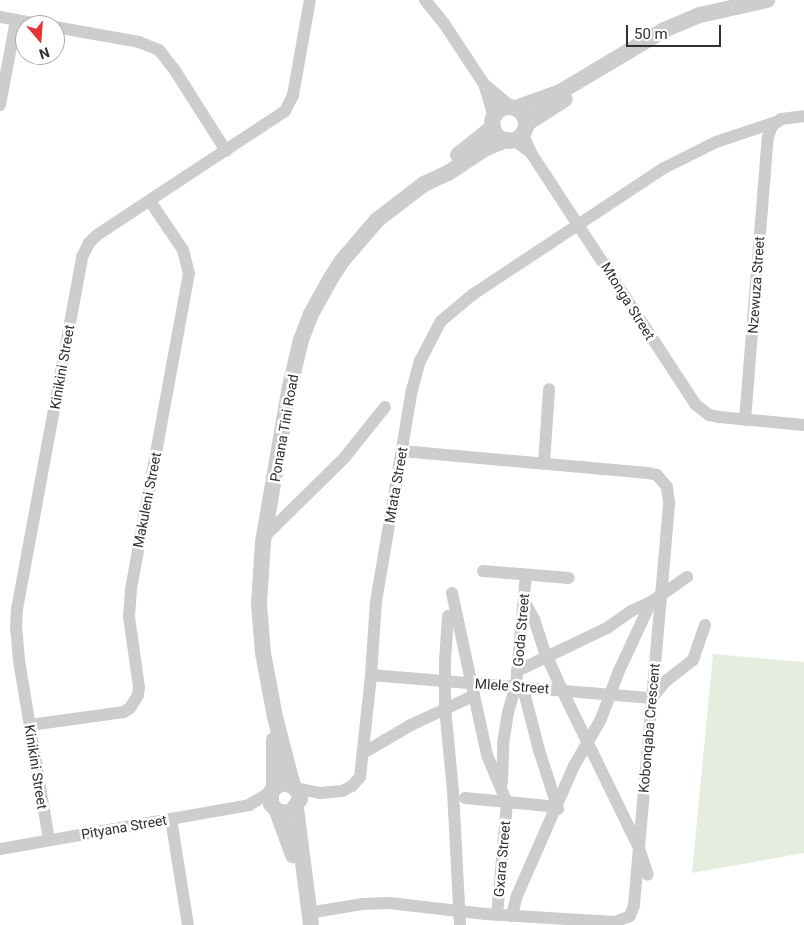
<!DOCTYPE html>
<style>
body{margin:0}
#map{position:relative;width:804px;height:925px;overflow:hidden;background:#fff;font-family:Roboto,sans-serif}
div>[style]{position:absolute}
.green>*{inset:0;background:#e5edde}
.minor>*{height:12px;margin:-6px;padding:0 6px;transform-origin:6px;border-radius:6px;background:#cdcdcd}
.tertiary>*{height:16px;margin:-8px;padding:0 8px;transform-origin:8px;border-radius:8px;background:#cdcdcd}
.tertiary>.ring{margin:-8px;padding:0;box-sizing:content-box;background:none;border:16px solid #cdcdcd;border-radius:50%}
span{translate:-50% -50%;white-space:nowrap;text-align:center;line-height:1.15;-webkit-text-stroke:5px #fff;paint-order:stroke}
.street-label{font-size:14px;color:#303030}
.north{position:absolute;left:15px;top:15px;width:50px;height:50px;box-sizing:border-box;background:#fff;border:1px solid #acacac;border-radius:50%;rotate:162deg;font-size:14px;font-weight:700;line-height:20px;text-align:center;color:#303030}
.north::after{content:'';display:block;margin:auto;width:18px;height:22px;background:#e53437;clip-path:polygon(50% 0,100% 100%,50% 72%,0 100%)}
.scale{position:absolute;left:626px;top:25px;width:95px;height:22px;box-sizing:border-box;border:2px solid #303030;border-top:0;padding-left:6px;font-size:15px;line-height:18px;white-space:nowrap;color:#303030;-webkit-text-stroke:4px #fff;paint-order:stroke}
</style>
<div id="map">
<div class="green">
<div style="clip-path:polygon(713px 654px,804px 662px,804px 853px,692px 873px)"></div>
</div>
<div class="minor">
<div style="left:425px;top:0;width:32px;rotate:51deg"></div>
<div style="left:445px;top:25px;width:71px;rotate:56.5deg"></div>
<div style="left:484px;top:84px;width:35px;rotate:40deg"></div>
<div style="left:0;top:17px;width:45px;rotate:10.3deg"></div>
<div style="left:55px;top:27px;width:85px;rotate:10.1deg"></div>
<div style="left:139px;top:42px;width:22px;rotate:22deg"></div>
<div style="left:159px;top:50px;width:24px;rotate:52deg"></div>
<div style="left:174px;top:69px;width:97px;rotate:57.6deg"></div>
<div style="left:484px;top:84px;width:34px;rotate:73deg"></div>
<div style="left:0;top:105px;width:86px;rotate:-79.3deg"></div>
<div style="left:523px;top:134px;width:21px;rotate:67deg"></div>
<div style="left:531px;top:153px;width:300px;rotate:56.8deg"></div>
<div style="left:695px;top:404px;width:18px;rotate:38deg"></div>
<div style="left:709px;top:415px;width:10px;rotate:11deg"></div>
<div style="left:719px;top:417px;width:85px;rotate:5.4deg"></div>
<div style="left:514px;top:140px;width:21px;rotate:37deg"></div>
<div style="left:745px;top:420px;width:284px;rotate:-85.4deg"></div>
<div style="left:768px;top:137px;width:12px;rotate:-70deg"></div>
<div style="left:772px;top:126px;width:11px;rotate:-38deg"></div>
<div style="left:781px;top:119px;width:23px;rotate:-7deg"></div>
<div style="left:544px;top:463px;width:74px;rotate:-86.1deg"></div>
<div style="left:264px;top:537px;width:114px;rotate:-44.6deg"></div>
<div style="left:345px;top:457px;width:64px;rotate:-51.3deg"></div>
<div style="left:483px;top:571px;width:86px;rotate:4.7deg"></div>
<div style="left:452px;top:593px;width:166px;rotate:77.8deg"></div>
<div style="left:487px;top:755px;width:52px;rotate:67.4deg"></div>
<div style="left:507px;top:803px;width:112px;rotate:95.1deg"></div>
<div style="left:524px;top:601px;width:21px;rotate:61deg"></div>
<div style="left:534px;top:619px;width:35px;rotate:72deg"></div>
<div style="left:545px;top:652px;width:42px;rotate:65.9deg"></div>
<div style="left:562px;top:690px;width:176px;rotate:64deg"></div>
<div style="left:639px;top:848px;width:28px;rotate:72deg"></div>
<div style="left:448px;top:616px;width:45px;rotate:93.8deg"></div>
<div style="left:445px;top:661px;width:47px;rotate:90deg"></div>
<div style="left:445px;top:708px;width:83px;rotate:84.5deg"></div>
<div style="left:453px;top:791px;width:134px;rotate:87deg"></div>
<div style="left:517px;top:671px;width:100px;rotate:-25.5deg"></div>
<div style="left:607px;top:628px;width:29px;rotate:-35deg"></div>
<div style="left:631px;top:611px;width:22px;rotate:-24deg"></div>
<div style="left:371px;top:675px;width:282px;rotate:4.7deg"></div>
<div style="left:652px;top:698px;width:22px;rotate:-51deg"></div>
<div style="left:666px;top:681px;width:34px;rotate:-38deg"></div>
<div style="left:693px;top:660px;width:37px;rotate:-71deg"></div>
<div style="left:520px;top:686px;width:7px;rotate:56deg"></div>
<div style="left:524px;top:692px;width:60px;rotate:75.5deg"></div>
<div style="left:539px;top:750px;width:62px;rotate:72.1deg"></div>
<div style="left:30px;top:725px;width:95px;rotate:-7.9deg"></div>
<div style="left:124px;top:712px;width:7px;rotate:-34deg"></div>
<div style="left:130px;top:708px;width:15px;rotate:-58deg"></div>
<div style="left:138px;top:695px;width:8px;rotate:-83deg"></div>
<div style="left:139px;top:687px;width:71px;rotate:-98.1deg"></div>
<div style="left:129px;top:617px;width:28px;rotate:-86deg"></div>
<div style="left:131px;top:589px;width:320px;rotate:-79.6deg"></div>
<div style="left:189px;top:274px;width:25px;rotate:-104deg"></div>
<div style="left:183px;top:250px;width:59px;rotate:-124deg"></div>
<div style="left:363px;top:753px;width:56px;rotate:-30.3deg"></div>
<div style="left:411px;top:725px;width:68px;rotate:-25.1deg"></div>
<div style="left:502px;top:782px;width:38px;rotate:-88deg"></div>
<div style="left:503px;top:744px;width:32px;rotate:-81deg"></div>
<div style="left:508px;top:712px;width:27px;rotate:-73deg"></div>
<div style="left:516px;top:686px;width:111px;rotate:-84.9deg"></div>
<div style="left:296px;top:788px;width:25px;rotate:12deg"></div>
<div style="left:320px;top:793px;width:22px;rotate:-5deg"></div>
<div style="left:342px;top:791px;width:11px;rotate:-27deg"></div>
<div style="left:352px;top:786px;width:12px;rotate:-48deg"></div>
<div style="left:360px;top:777px;width:103px;rotate:-83.8deg"></div>
<div style="left:371px;top:675px;width:73px;rotate:-86.1deg"></div>
<div style="left:376px;top:602px;width:215px;rotate:-80.4deg"></div>
<div style="left:412px;top:390px;width:30px;rotate:-75deg"></div>
<div style="left:420px;top:361px;width:45px;rotate:-62.3deg"></div>
<div style="left:441px;top:321px;width:40px;rotate:-40deg"></div>
<div style="left:472px;top:295px;width:230px;rotate:-33.5deg"></div>
<div style="left:664px;top:168px;width:58px;rotate:-26.6deg"></div>
<div style="left:716px;top:142px;width:63px;rotate:-18.4deg"></div>
<div style="left:465px;top:798px;width:83px;rotate:5.5deg"></div>
<div style="left:171px;top:819px;width:107px;rotate:80.9deg"></div>
<div style="left:49px;top:840px;width:182px;rotate:-99.5deg"></div>
<div style="left:19px;top:660px;width:32px;rotate:-95deg"></div>
<div style="left:16px;top:628px;width:19px;rotate:-87deg"></div>
<div style="left:17px;top:609px;width:358px;rotate:-79.5deg"></div>
<div style="left:82px;top:257px;width:16px;rotate:-63deg"></div>
<div style="left:89px;top:243px;width:11px;rotate:-45deg"></div>
<div style="left:97px;top:235px;width:225px;rotate:-33.4deg"></div>
<div style="left:285px;top:111px;width:18px;rotate:-63deg"></div>
<div style="left:293px;top:95px;width:97px;rotate:-79.9deg"></div>
<div style="left:0;top:849px;width:253px;rotate:-10deg"></div>
<div style="left:249px;top:805px;width:26px;rotate:-31deg"></div>
<div style="left:308px;top:913px;width:56px;rotate:-9.3deg"></div>
<div style="left:363px;top:904px;width:26px;rotate:-2deg"></div>
<div style="left:389px;top:903px;width:97px;rotate:6.5deg"></div>
<div style="left:485px;top:914px;width:130px;rotate:3.5deg"></div>
<div style="left:615px;top:922px;width:16px;rotate:-22deg"></div>
<div style="left:630px;top:916px;width:12px;rotate:-70deg"></div>
<div style="left:634px;top:905px;width:405px;rotate:-85deg"></div>
<div style="left:669px;top:502px;width:15px;rotate:-98deg"></div>
<div style="left:667px;top:487px;width:16px;rotate:-130deg"></div>
<div style="left:657px;top:475px;width:9px;rotate:-167deg"></div>
<div style="left:648px;top:473px;width:247px;rotate:-174.9deg"></div>
<div style="left:512px;top:916px;width:18px;rotate:-77deg"></div>
<div style="left:516px;top:898px;width:144px;rotate:-66.3deg"></div>
<div style="left:574px;top:766px;width:54px;rotate:-60.1deg"></div>
<div style="left:601px;top:719px;width:49px;rotate:-69.7deg"></div>
<div style="left:618px;top:673px;width:78px;rotate:-65.1deg"></div>
<div style="left:651px;top:602px;width:44px;rotate:-34.8deg"></div>
</div>
<div class="tertiary">
<div class="ring" style="left:492px;top:107px;width:18px;height:18px"></div>
<div style="left:516px;top:108px;width:47px;rotate:-20deg"></div>
<div style="left:560px;top:92px;width:121px;rotate:-30.8deg"></div>
<div style="left:664px;top:30px;width:39px;rotate:-23deg"></div>
<div style="left:700px;top:15px;width:69px;rotate:-12.6deg"></div>
<div style="left:526px;top:124px;width:46px;rotate:-32.7deg"></div>
<div style="left:458px;top:155px;width:45px;rotate:-38.7deg"></div>
<div style="left:274px;top:740px;width:48px;rotate:90deg"></div>
<div style="left:293px;top:786px;width:10px;rotate:-163deg"></div>
<div style="left:283px;top:783px;width:5px;rotate:158deg"></div>
<div style="left:278px;top:785px;width:10px;rotate:135deg"></div>
<div style="left:271px;top:792px;width:12px;rotate:90deg"></div>
<div style="left:271px;top:804px;width:9px;rotate:49deg"></div>
<div style="left:277px;top:811px;width:10px;rotate:11deg"></div>
<div style="left:287px;top:813px;width:5px;rotate:-22deg"></div>
<div style="left:292px;top:811px;width:14px;rotate:-56deg"></div>
<div style="left:300px;top:799px;width:6px;rotate:-99deg"></div>
<div style="left:299px;top:793px;width:9px;rotate:-131deg"></div>
<div style="left:293px;top:786px;width:71px;rotate:-104.6deg"></div>
<div style="left:275px;top:717px;width:65px;rotate:-100.6deg"></div>
<div style="left:263px;top:653px;width:49px;rotate:-94.7deg"></div>
<div style="left:259px;top:604px;width:62px;rotate:-86.3deg"></div>
<div style="left:263px;top:542px;width:158px;rotate:-80.2deg"></div>
<div style="left:290px;top:386px;width:47px;rotate:-76.6deg"></div>
<div style="left:301px;top:340px;width:28px;rotate:-69deg"></div>
<div style="left:311px;top:314px;width:38px;rotate:-61deg"></div>
<div style="left:329px;top:281px;width:24px;rotate:-57deg"></div>
<div style="left:342px;top:261px;width:54px;rotate:-49.5deg"></div>
<div style="left:377px;top:220px;width:59px;rotate:-37.5deg"></div>
<div style="left:424px;top:184px;width:26px;rotate:-25deg"></div>
<div style="left:448px;top:173px;width:45px;rotate:-33.3deg"></div>
<div style="left:486px;top:148px;width:22px;rotate:-22deg"></div>
<div style="left:296px;top:808px;width:118px;rotate:82.7deg"></div>
<div style="left:277px;top:811px;width:47px;rotate:70deg"></div>
</div>
<div class="street-label">
<span style="left:756px;top:285px;rotate:-86deg">Nzewuza Street</span>
<span style="left:628px;top:301px;rotate:58deg">Mtonga Street</span>
<span style="left:62px;top:367px;rotate:-80deg">Kinikini Street</span>
<span style="left:284px;top:428px;rotate:-80deg">Ponana Tini Road</span>
<span style="left:396px;top:485px;rotate:-80deg">Mtata Street</span>
<span style="left:147px;top:500px;rotate:-79deg">Makuleni Street</span>
<span style="left:521px;top:630px;rotate:-85deg">Goda Street</span>
<span style="left:512px;top:686px;rotate:4deg">Mlele Street</span>
<span style="left:649px;top:728px;rotate:-85deg">Kobonqaba Crescent</span>
<span style="left:36px;top:767px;rotate:81deg">Kinikini Street</span>
<span style="left:124px;top:827px;rotate:-10deg">Pityana Street</span>
<span style="left:502px;top:859px;rotate:-85deg">Gxara Street</span>
</div>
<div class="north">N</div>
<div class="scale">50 m</div>
</div>
